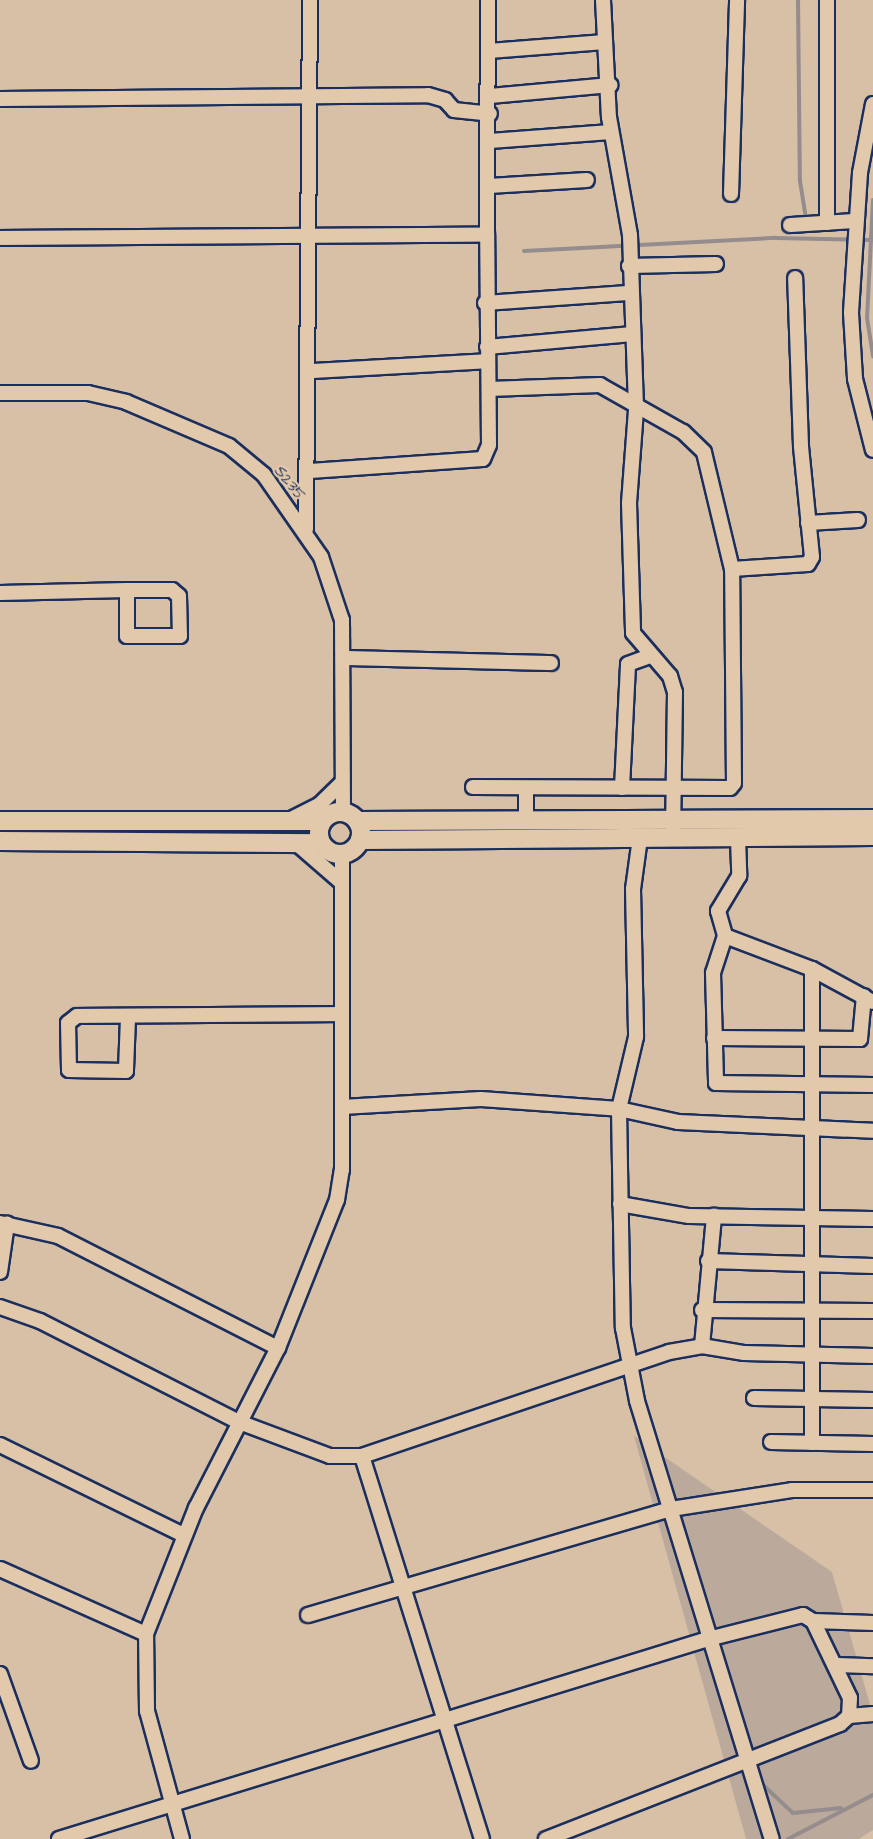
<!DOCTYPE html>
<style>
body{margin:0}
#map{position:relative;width:873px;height:1839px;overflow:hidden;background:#d7c0a6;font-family:"Architects Daughter",sans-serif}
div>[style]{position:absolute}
.green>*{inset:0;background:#bbaa9c}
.stream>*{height:4px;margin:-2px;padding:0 2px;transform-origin:2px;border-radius:2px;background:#948c8d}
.roads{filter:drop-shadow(2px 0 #1b2f5e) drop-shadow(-2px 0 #1b2f5e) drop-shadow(0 2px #1b2f5e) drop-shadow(0 -2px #1b2f5e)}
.minor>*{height:14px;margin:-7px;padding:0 7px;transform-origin:7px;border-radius:7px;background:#e3c9ab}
.major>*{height:18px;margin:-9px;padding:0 9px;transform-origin:9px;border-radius:9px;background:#e3c9ab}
.major>.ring{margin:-9px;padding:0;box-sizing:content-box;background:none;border:18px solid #e3c9ab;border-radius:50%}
span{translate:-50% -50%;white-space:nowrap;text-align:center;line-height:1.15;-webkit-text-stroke:4.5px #e3c9ab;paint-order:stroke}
.street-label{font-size:16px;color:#1b2f5e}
</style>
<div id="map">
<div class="green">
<div style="clip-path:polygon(634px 1436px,832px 1572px,873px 1715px,873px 1830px,859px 1839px,746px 1839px)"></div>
</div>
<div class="stream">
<div style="left:798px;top:0;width:181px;rotate:89.4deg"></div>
<div style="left:800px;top:181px;width:36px;rotate:81deg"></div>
<div style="left:873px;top:200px;width:118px;rotate:92.9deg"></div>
<div style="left:867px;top:318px;width:39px;rotate:81deg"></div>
<div style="left:524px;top:251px;width:252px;rotate:-3deg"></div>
<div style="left:776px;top:238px;width:95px;rotate:1.2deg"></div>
<div style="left:761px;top:1783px;width:44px;rotate:43.2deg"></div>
<div style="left:793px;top:1813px;width:48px;rotate:-5.9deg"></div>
<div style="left:788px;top:1839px;width:96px;rotate:-27.4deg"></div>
</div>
<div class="roads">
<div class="minor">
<div style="left:603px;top:0;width:117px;rotate:87.1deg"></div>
<div style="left:609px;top:117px;width:120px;rotate:79.9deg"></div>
<div style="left:630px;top:235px;width:175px;rotate:88deg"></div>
<div style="left:636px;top:410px;width:93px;rotate:94.3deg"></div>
<div style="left:629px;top:503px;width:130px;rotate:88.2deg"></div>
<div style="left:633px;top:633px;width:57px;rotate:49.3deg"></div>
<div style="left:670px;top:676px;width:17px;rotate:73deg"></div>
<div style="left:675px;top:692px;width:135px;rotate:90.8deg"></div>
<div style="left:489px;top:51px;width:116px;rotate:-4.4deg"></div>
<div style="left:490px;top:96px;width:121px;rotate:-5.2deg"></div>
<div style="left:0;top:99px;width:428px;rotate:-0.5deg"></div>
<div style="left:428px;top:95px;width:18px;rotate:16deg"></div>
<div style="left:445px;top:100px;width:13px;rotate:48deg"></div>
<div style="left:454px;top:110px;width:36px;rotate:6deg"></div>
<div style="left:873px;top:104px;width:70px;rotate:100.7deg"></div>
<div style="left:860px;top:173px;width:140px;rotate:93.7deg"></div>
<div style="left:851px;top:313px;width:66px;rotate:86.5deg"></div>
<div style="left:855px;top:379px;width:73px;rotate:75.8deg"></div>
<div style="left:490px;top:141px;width:121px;rotate:-4.3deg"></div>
<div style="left:489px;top:186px;width:98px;rotate:-3.5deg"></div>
<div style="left:731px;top:194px;width:194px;rotate:-88.2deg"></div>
<div style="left:827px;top:223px;width:223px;rotate:-90deg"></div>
<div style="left:790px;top:225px;width:65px;rotate:-3.5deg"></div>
<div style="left:0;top:238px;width:487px;rotate:-0.4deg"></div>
<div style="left:487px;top:235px;width:235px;rotate:-89.8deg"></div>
<div style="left:629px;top:266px;width:87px;rotate:-1.3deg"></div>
<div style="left:485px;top:303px;width:143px;rotate:-4deg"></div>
<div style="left:487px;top:347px;width:146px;rotate:-5.1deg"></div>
<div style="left:311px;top:371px;width:177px;rotate:-3.2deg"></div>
<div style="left:0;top:393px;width:88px"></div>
<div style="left:88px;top:393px;width:39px;rotate:13deg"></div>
<div style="left:126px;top:402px;width:112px;rotate:23.1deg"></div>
<div style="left:229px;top:446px;width:45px;rotate:39.6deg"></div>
<div style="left:264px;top:475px;width:100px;rotate:55.2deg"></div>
<div style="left:321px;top:557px;width:66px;rotate:71.6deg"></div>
<div style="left:342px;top:620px;width:192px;rotate:89.7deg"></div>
<div style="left:310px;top:471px;width:173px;rotate:-4deg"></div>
<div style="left:483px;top:459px;width:15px;rotate:-67deg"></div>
<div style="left:489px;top:445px;width:210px;rotate:-90.5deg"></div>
<div style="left:808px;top:523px;width:50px;rotate:-3.4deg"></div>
<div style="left:306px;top:529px;width:529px;rotate:-89.57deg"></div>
<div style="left:732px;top:569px;width:76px;rotate:-3.8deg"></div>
<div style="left:808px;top:564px;width:8px;rotate:-60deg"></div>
<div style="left:812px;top:557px;width:112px;rotate:-95.7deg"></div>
<div style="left:801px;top:446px;width:168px;rotate:-92deg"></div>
<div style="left:0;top:593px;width:127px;rotate:-1.4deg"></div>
<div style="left:127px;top:590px;width:45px"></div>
<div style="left:172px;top:590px;width:9px;rotate:41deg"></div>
<div style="left:179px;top:596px;width:40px;rotate:88.6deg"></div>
<div style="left:180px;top:636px;width:53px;rotate:180deg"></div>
<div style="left:127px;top:636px;width:46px;rotate:-90deg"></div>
<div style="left:344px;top:658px;width:207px;rotate:1.4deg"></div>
<div style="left:473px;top:787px;width:257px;rotate:0.2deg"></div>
<div style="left:730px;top:788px;width:6px;rotate:-51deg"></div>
<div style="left:734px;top:783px;width:214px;rotate:-90.5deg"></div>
<div style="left:732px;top:569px;width:120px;rotate:-103.5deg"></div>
<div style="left:704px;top:452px;width:29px;rotate:-136deg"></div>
<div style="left:683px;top:432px;width:95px;rotate:-150.5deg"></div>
<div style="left:600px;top:385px;width:111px;rotate:177.9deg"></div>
<div style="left:622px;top:788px;width:124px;rotate:-87.2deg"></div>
<div style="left:628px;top:664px;width:23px;rotate:-20deg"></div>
<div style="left:526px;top:789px;width:33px;rotate:90deg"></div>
<div style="left:293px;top:818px;width:30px;rotate:-27deg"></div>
<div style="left:320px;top:804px;width:30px;rotate:-44deg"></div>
<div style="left:640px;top:838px;width:51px;rotate:97.8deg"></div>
<div style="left:633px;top:889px;width:148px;rotate:88.8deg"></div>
<div style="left:636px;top:1037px;width:74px;rotate:103.3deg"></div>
<div style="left:619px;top:1109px;width:219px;rotate:89deg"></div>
<div style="left:623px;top:1328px;width:74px;rotate:79.1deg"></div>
<div style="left:637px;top:1401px;width:458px;rotate:72.9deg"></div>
<div style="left:738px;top:838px;width:38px;rotate:88deg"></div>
<div style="left:739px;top:876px;width:41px;rotate:121deg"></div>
<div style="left:718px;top:911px;width:26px;rotate:74deg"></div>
<div style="left:725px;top:936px;width:93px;rotate:20.8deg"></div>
<div style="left:812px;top:969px;width:69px;rotate:28.4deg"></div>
<div style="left:296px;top:843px;width:60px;rotate:40.9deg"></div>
<div style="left:725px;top:936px;width:39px;rotate:108deg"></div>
<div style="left:713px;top:973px;width:110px;rotate:88.4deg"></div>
<div style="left:716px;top:1083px;width:157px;rotate:0.7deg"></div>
<div style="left:128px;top:1018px;width:53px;rotate:92.2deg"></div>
<div style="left:126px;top:1071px;width:57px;rotate:-179deg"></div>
<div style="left:69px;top:1070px;width:47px;rotate:-91.2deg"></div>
<div style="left:68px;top:1023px;width:11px;rotate:-38deg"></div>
<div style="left:77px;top:1016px;width:265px;rotate:-0.4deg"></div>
<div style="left:714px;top:1038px;width:146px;rotate:0.4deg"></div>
<div style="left:860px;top:1039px;width:43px;rotate:-84.7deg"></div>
<div style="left:342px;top:1107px;width:139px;rotate:-3.3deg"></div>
<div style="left:481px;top:1099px;width:138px;rotate:4.1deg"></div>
<div style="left:619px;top:1109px;width:60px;rotate:12.4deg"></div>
<div style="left:678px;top:1122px;width:195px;rotate:2.6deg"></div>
<div style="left:620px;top:1204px;width:70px;rotate:9.9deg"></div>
<div style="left:689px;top:1216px;width:184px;rotate:0.9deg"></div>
<div style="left:0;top:1223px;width:59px;rotate:12.6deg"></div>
<div style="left:58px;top:1236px;width:247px;rotate:27deg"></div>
<div style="left:708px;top:1261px;width:165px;rotate:1.7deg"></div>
<div style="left:0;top:1272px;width:49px;rotate:-81.7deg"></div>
<div style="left:0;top:1307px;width:42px;rotate:19.3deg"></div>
<div style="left:40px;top:1321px;width:223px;rotate:26.9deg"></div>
<div style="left:239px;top:1422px;width:97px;rotate:20.5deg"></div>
<div style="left:330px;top:1456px;width:32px"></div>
<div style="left:362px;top:1456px;width:401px;rotate:72.6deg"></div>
<div style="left:702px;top:1310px;width:171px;rotate:0.3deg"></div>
<div style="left:702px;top:1346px;width:43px;rotate:9.5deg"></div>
<div style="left:744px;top:1353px;width:129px;rotate:1.3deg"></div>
<div style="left:754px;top:1398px;width:119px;rotate:1deg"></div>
<div style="left:771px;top:1442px;width:102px;rotate:1.1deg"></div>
<div style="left:812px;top:1443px;width:474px;rotate:-90deg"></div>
<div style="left:0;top:1445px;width:205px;rotate:26.1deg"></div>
<div style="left:362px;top:1456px;width:324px;rotate:-18.7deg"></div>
<div style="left:669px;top:1352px;width:34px;rotate:-10deg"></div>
<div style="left:702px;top:1346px;width:131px;rotate:-84.7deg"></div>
<div style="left:0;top:1569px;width:160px;rotate:24deg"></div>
<div style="left:308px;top:1615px;width:378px;rotate:-16.3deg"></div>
<div style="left:671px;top:1509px;width:122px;rotate:-8.9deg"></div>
<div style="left:792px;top:1490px;width:81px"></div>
<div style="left:813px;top:1621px;width:60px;rotate:1.9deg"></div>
<div style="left:837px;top:1665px;width:36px;rotate:2deg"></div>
<div style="left:0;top:1674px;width:92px;rotate:70.4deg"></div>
<div style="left:849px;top:1716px;width:24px;rotate:-5deg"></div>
<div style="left:59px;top:1839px;width:679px;rotate:-17.13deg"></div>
<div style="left:708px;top:1639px;width:98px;rotate:-14.2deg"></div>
<div style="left:803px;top:1615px;width:12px;rotate:31deg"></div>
<div style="left:813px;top:1621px;width:85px;rotate:64.3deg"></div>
<div style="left:850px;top:1698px;width:18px;rotate:93deg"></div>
<div style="left:849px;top:1716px;width:12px;rotate:138deg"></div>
<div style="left:840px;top:1724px;width:316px;rotate:158.6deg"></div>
<div style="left:182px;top:1839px;width:133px;rotate:-105.3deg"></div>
<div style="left:147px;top:1711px;width:77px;rotate:-90.7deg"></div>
<div style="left:146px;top:1634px;width:136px;rotate:-68.4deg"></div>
<div style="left:196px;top:1508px;width:180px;rotate:-62.9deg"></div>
<div style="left:278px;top:1348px;width:159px;rotate:-68.3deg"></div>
<div style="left:337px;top:1200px;width:30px;rotate:-81deg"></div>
<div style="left:342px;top:1170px;width:315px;rotate:-90deg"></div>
</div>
<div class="major">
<div class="ring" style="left:319px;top:812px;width:24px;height:24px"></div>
<div style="left:0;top:821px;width:322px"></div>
<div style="left:357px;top:821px;width:516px;rotate:-0.22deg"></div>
<div style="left:360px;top:840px;width:513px;rotate:-0.45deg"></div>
<div style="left:0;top:841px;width:321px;rotate:0.4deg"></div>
</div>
</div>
<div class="street-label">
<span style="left:290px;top:483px;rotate:51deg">S235</span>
</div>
</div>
